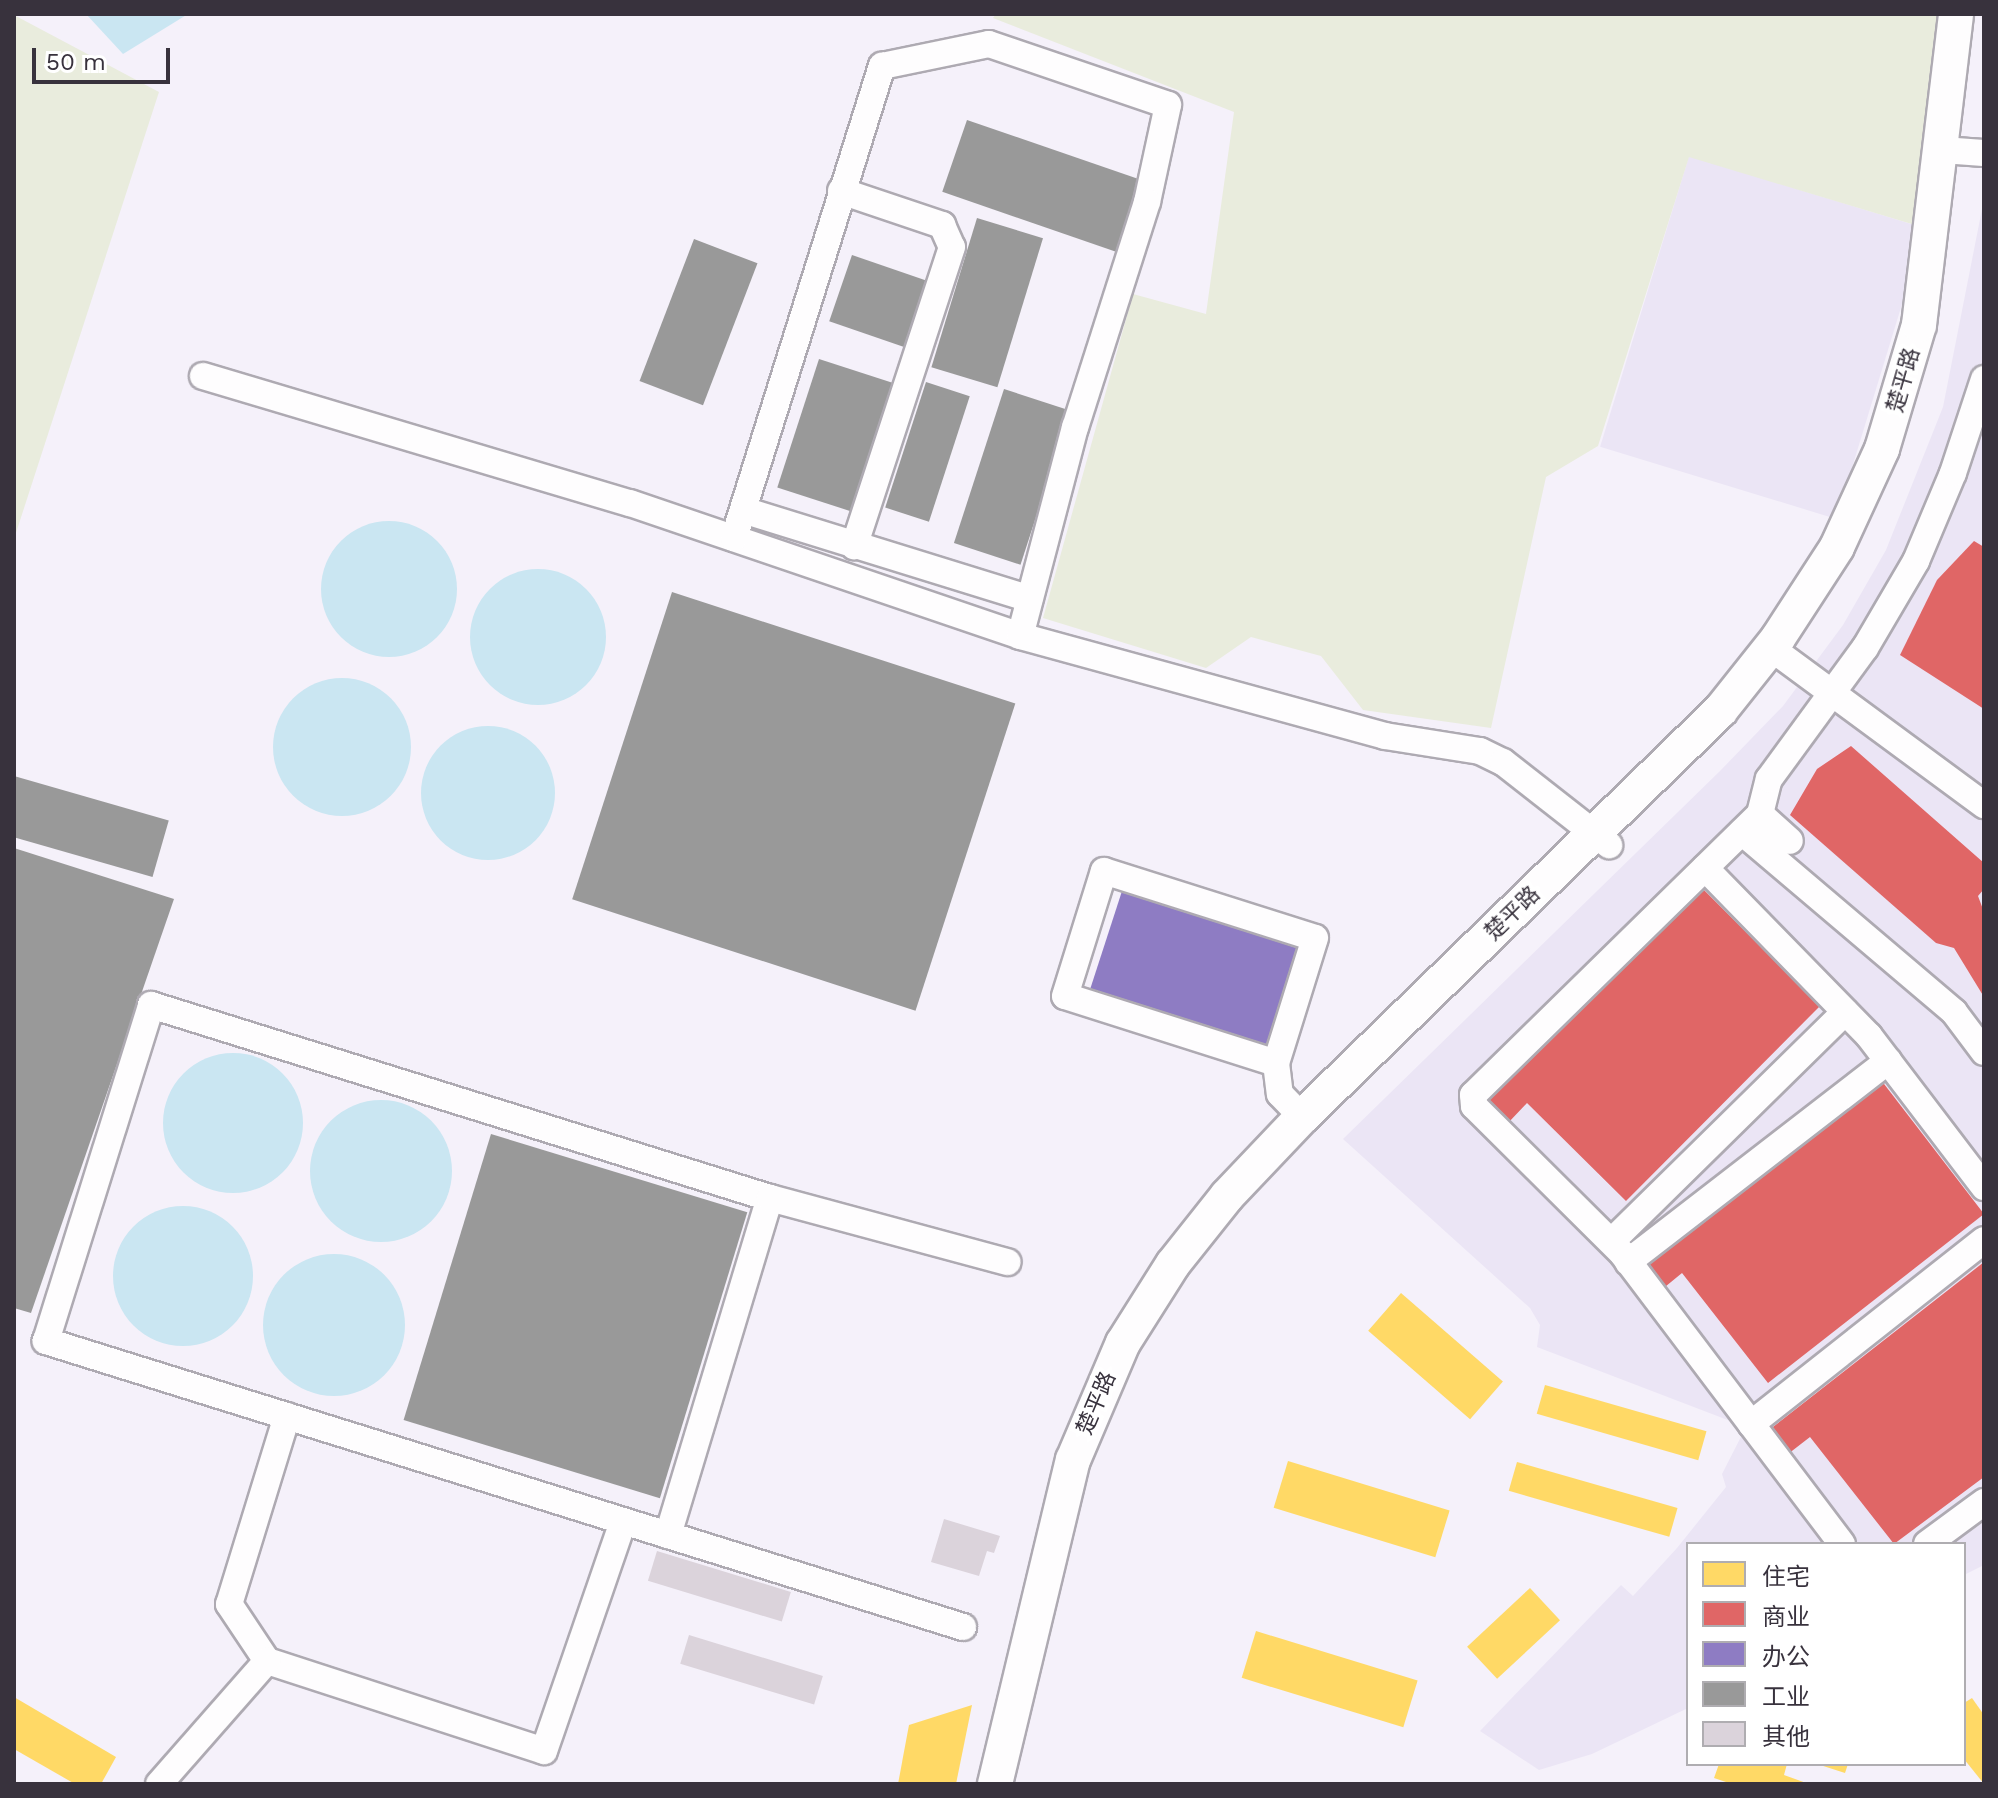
<!DOCTYPE html>
<meta charset="utf-8">
<style>
body{margin:0}
#map{position:relative;width:1998px;height:1798px;overflow:hidden;background:#f5f1fa;font-family:"Work Sans","Noto Sans SC",sans-serif}
div>[style]{position:absolute}
.commercial>*{inset:0;background:#ebe5f5;transform-origin:0 0}
.green>*{inset:0;background:#e9ecdd}
.water>*{inset:0;background:#cae6f2}
.round{border-radius:50%}
.homes>*{inset:0;background:#ffd966;transform-origin:0 0}
.shops>*{inset:0;background:#e06666}
.offices>*{inset:0;background:#8e7cc3;transform-origin:0 0}
.industry>*{inset:0;background:#999;transform-origin:0 0}
.building>*{inset:0;background:#dbd3db;transform-origin:0 0}
.roads{filter:drop-shadow(2px 0 #aeaab2) drop-shadow(-2px 0 #aeaab2) drop-shadow(0 2px #aeaab2) drop-shadow(0 -2px #aeaab2)}
.minor>*{height:26px;margin:-13px;padding:0 13px;transform-origin:13px;border-radius:13px;background:#fefdfe}
.major>*{height:34px;margin:-17px;padding:0 17px;transform-origin:17px;border-radius:17px;background:#fefdfe}
span{translate:-50% -50%;white-space:nowrap;text-align:center;line-height:1.15;-webkit-text-stroke:8px #fff;paint-order:stroke}
.street-label{font-size:22px;color:#38323d}
.frame{position:absolute;inset:0;border:16px solid #38323d;pointer-events:none}
.legend{position:absolute;left:1686px;top:1542px;width:280px;height:224px;box-sizing:border-box;background:#fff;border:2px solid #afadb1;margin:0;padding:10px 14px;list-style:none;font-size:24px;color:#38323d}
.legend li{display:flex;align-items:center;gap:16px;height:40px}
.legend b{width:40px;border:2px solid #afadb1}
.scale{position:absolute;left:32px;top:48px;width:138px;height:36px;box-sizing:border-box;border:4px solid #38323d;border-top:0;padding-left:10px;font-size:24px;line-height:28px;white-space:nowrap;color:#38323d;-webkit-text-stroke:6px #fff;paint-order:stroke}
</style>
<div id="map">
<div class="commercial">
<div style="left:1689px;top:156px;width:247px;height:304px;rotate:17deg"></div>
<div style="clip-path:polygon(1984px 199px,1984px 1565px,1964px 1575px,1964px 1544px,1688px 1544px,1688px 1708px,1592px 1754px,1539px 1770px,1480px 1731px,1621px 1585px,1633px 1596px,1677px 1548px,1726px 1487px,1722px 1474px,1746px 1427px,1537px 1347px,1540px 1325px,1530px 1308px,1343px 1139px,1720px 771px,1783px 706px,1843px 625px,1886px 550px,1943px 407px)"></div>
</div>
<div class="green">
<div style="clip-path:polygon(996px 14px,1940px 14px,1925px 228px,1689px 157px,1598px 446px,1546px 477px,1491px 728px,1363px 710px,1321px 656px,1251px 637px,1206px 668px,1043px 618px,1133px 294px,1206px 314px,1234px 112px,993px 18px)"></div>
<div style="clip-path:polygon(14px 15px,159px 92px,14px 539px)"></div>
</div>
<div class="water">
<div style="clip-path:polygon(86px 14px,188px 14px,123px 54px)"></div>
<div class="round" style="left:321px;top:521px;width:136px;height:136px"></div>
<div class="round" style="left:470px;top:569px;width:136px;height:136px"></div>
<div class="round" style="left:273px;top:678px;width:138px;height:138px"></div>
<div class="round" style="left:421px;top:726px;width:134px;height:134px"></div>
<div class="round" style="left:163px;top:1053px;width:140px;height:140px"></div>
<div class="round" style="left:310px;top:1100px;width:142px;height:142px"></div>
<div class="round" style="left:113px;top:1206px;width:140px;height:140px"></div>
<div class="round" style="left:263px;top:1254px;width:142px;height:142px"></div>
</div>
<div class="homes">
<div style="left:1401px;top:1293px;width:135px;height:50px;rotate:41deg"></div>
<div style="left:1545px;top:1385px;width:168px;height:30px;rotate:16deg"></div>
<div style="left:1288px;top:1461px;width:169px;height:49px;rotate:17deg"></div>
<div style="left:1517px;top:1462px;width:167px;height:30px;rotate:16deg"></div>
<div style="left:1530px;top:1588px;width:44px;height:86px;rotate:47deg"></div>
<div style="left:1256px;top:1631px;width:169px;height:49px;rotate:17deg"></div>
<div style="clip-path:polygon(14px 1697px,116px 1757px,101px 1784px,75px 1784px,14px 1749px)"></div>
<div style="clip-path:polygon(1972px 1698px,1984px 1715px,1984px 1784px,1964px 1759px,1964px 1703px)"></div>
<div style="clip-path:polygon(972px 1705px,956px 1784px,898px 1784px,909px 1725px)"></div>
<div style="clip-path:polygon(1719px 1764px,1787px 1764px,1784px 1775px,1809px 1784px,1732px 1784px,1714px 1778px)"></div>
<div style="clip-path:polygon(1817px 1764px,1848px 1764px,1845px 1773px)"></div>
</div>
<div class="shops">
<div style="clip-path:polygon(1974px 541px,1984px 547px,1984px 709px,1900px 655px,1937px 580px)"></div>
<div style="clip-path:polygon(1851px 746px,1984px 863px,1984px 889px,1978px 896px,1984px 912px,1984px 997px,1954px 948px,1936px 943px,1790px 815px,1817px 769px)"></div>
<div style="clip-path:polygon(1701px 887px,1820px 1006px,1626px 1201px,1527px 1103px,1508px 1123px,1485px 1101px)"></div>
<div style="clip-path:polygon(1881px 1080px,1984px 1214px,1768px 1383px,1682px 1273px,1660px 1291px,1641px 1266px)"></div>
<div style="clip-path:polygon(1984px 1262px,1984px 1477px,1894px 1544px,1810px 1437px,1788px 1454px,1769px 1430px)"></div>
</div>
<div class="offices">
<div style="left:1122px;top:891px;width:189px;height:104px;rotate:18deg"></div>
</div>
<div class="industry">
<div style="left:967px;top:120px;width:186px;height:76px;rotate:19deg"></div>
<div style="left:977px;top:218px;width:69px;height:156px;rotate:17deg"></div>
<div style="left:694px;top:239px;width:68px;height:152px;rotate:21deg"></div>
<div style="left:852px;top:255px;width:83px;height:70px;rotate:19deg"></div>
<div style="left:819px;top:359px;width:82px;height:135px;rotate:18deg"></div>
<div style="left:926px;top:382px;width:46px;height:132px;rotate:18deg"></div>
<div style="left:1004px;top:389px;width:70px;height:162px;rotate:18deg"></div>
<div style="left:672px;top:592px;width:361px;height:323px;rotate:18deg"></div>
<div style="left:14px;top:776px;width:161px;height:59px;rotate:16deg"></div>
<div style="clip-path:polygon(14px 848px,174px 899px,31px 1313px,14px 1308px)"></div>
<div style="left:491px;top:1134px;width:268px;height:299px;rotate:17deg"></div>
</div>
<div class="building">
<div style="clip-path:polygon(944px 1519px,1000px 1536px,994px 1553px,987px 1551px,979px 1576px,931px 1562px)"></div>
<div style="left:657px;top:1551px;width:140px;height:31px;rotate:17deg"></div>
<div style="left:689px;top:1635px;width:140px;height:30px;rotate:17deg"></div>
</div>
<div class="roads">
<div class="minor">
<div style="left:1942px;top:150px;width:42px;rotate:4.1deg"></div>
<div style="left:841px;top:191px;width:107px;rotate:18.6deg"></div>
<div style="left:942px;top:225px;width:24px;rotate:66deg"></div>
<div style="left:952px;top:247px;width:315px;rotate:108.1deg"></div>
<div style="left:203px;top:376px;width:445px;rotate:16.6deg"></div>
<div style="left:630px;top:503px;width:412px;rotate:18.8deg"></div>
<div style="left:1020px;top:636px;width:378px;rotate:15.3deg"></div>
<div style="left:1385px;top:736px;width:96px;rotate:9deg"></div>
<div style="left:1480px;top:751px;width:25px;rotate:26deg"></div>
<div style="left:1503px;top:762px;width:135px;rotate:38.1deg"></div>
<div style="left:743px;top:510px;width:300px;rotate:17.2deg"></div>
<div style="left:734px;top:538px;width:495px;rotate:-72.6deg"></div>
<div style="left:882px;top:66px;width:109px;rotate:-11.6deg"></div>
<div style="left:989px;top:44px;width:189px;rotate:18.8deg"></div>
<div style="left:1168px;top:105px;width:99px;rotate:102.2deg"></div>
<div style="left:1147px;top:202px;width:236px;rotate:107.7deg"></div>
<div style="left:1075px;top:427px;width:216px;rotate:104.7deg"></div>
<div style="left:1771px;top:648px;width:265px;rotate:36.4deg"></div>
<div style="left:1760px;top:814px;width:40px;rotate:42deg"></div>
<div style="left:1742px;top:832px;width:278px;rotate:40.3deg"></div>
<div style="left:1954px;top:1012px;width:50px;rotate:53.1deg"></div>
<div style="left:1705px;top:868px;width:235px;rotate:45.7deg"></div>
<div style="left:1869px;top:1036px;width:190px;rotate:52.7deg"></div>
<div style="left:1104px;top:871px;width:221px;rotate:17.6deg"></div>
<div style="left:1315px;top:938px;width:131px;rotate:107.3deg"></div>
<div style="left:1276px;top:1063px;width:221px;rotate:-162.4deg"></div>
<div style="left:1065px;top:996px;width:131px;rotate:-72.7deg"></div>
<div style="left:1276px;top:1063px;width:31px;rotate:83deg"></div>
<div style="left:1280px;top:1094px;width:32px;rotate:46deg"></div>
<div style="left:1612px;top:1241px;width:327px;rotate:-44.5deg"></div>
<div style="left:1628px;top:1262px;width:329px;rotate:-37.7deg"></div>
<div style="left:287px;top:1416px;width:197px;rotate:107.1deg"></div>
<div style="left:229px;top:1604px;width:69px;rotate:56.3deg"></div>
<div style="left:267px;top:1661px;width:291px;rotate:18deg"></div>
<div style="left:544px;top:1751px;width:243px;rotate:-71deg"></div>
<div style="left:1751px;top:1424px;width:297px;rotate:-38.3deg"></div>
<div style="left:668px;top:1535px;width:352px;rotate:-73.2deg"></div>
<div style="left:1842px;top:1544px;width:363px;rotate:-127.1deg"></div>
<div style="left:1623px;top:1254px;width:210px;rotate:-135.2deg"></div>
<div style="left:1474px;top:1106px;width:11px;rotate:-95deg"></div>
<div style="left:1473px;top:1095px;width:402px;rotate:-44.4deg"></div>
<div style="left:1760px;top:814px;width:36px;rotate:-76deg"></div>
<div style="left:1769px;top:779px;width:162px;rotate:-53.8deg"></div>
<div style="left:1865px;top:648px;width:101px;rotate:-59.6deg"></div>
<div style="left:1916px;top:561px;width:95px;rotate:-67.2deg"></div>
<div style="left:1953px;top:473px;width:99px;rotate:-71.7deg"></div>
<div style="left:1927px;top:1544px;width:71px;rotate:-36.4deg"></div>
<div style="left:963px;top:1627px;width:961px;rotate:-162.68deg"></div>
<div style="left:46px;top:1341px;width:352px;rotate:-72.6deg"></div>
<div style="left:151px;top:1005px;width:648px;rotate:17.32deg"></div>
<div style="left:770px;top:1198px;width:246px;rotate:15.1deg"></div>
<div style="left:159px;top:1784px;width:164px;rotate:-48.7deg"></div>
</div>
<div class="major">
<div style="left:995px;top:1784px;width:333px;rotate:-76.5deg"></div>
<div style="left:1073px;top:1460px;width:127px;rotate:-66.9deg"></div>
<div style="left:1123px;top:1343px;width:93px;rotate:-57.7deg"></div>
<div style="left:1173px;top:1264px;width:87px;rotate:-51.5deg"></div>
<div style="left:1227px;top:1196px;width:109px;rotate:-46.5deg"></div>
<div style="left:1302px;top:1117px;width:583px;rotate:-44.17deg"></div>
<div style="left:1720px;top:711px;width:93px;rotate:-51.5deg"></div>
<div style="left:1778px;top:638px;width:108px;rotate:-57deg"></div>
<div style="left:1837px;top:547px;width:108px;rotate:-65.3deg"></div>
<div style="left:1882px;top:449px;width:129px;rotate:-73.4deg"></div>
<div style="left:1919px;top:325px;width:313px;rotate:-83.2deg"></div>
</div>
</div>
<div class="street-label">
<span style="left:1903px;top:380px;rotate:-74deg">楚平路</span>
<span style="left:1512px;top:913px;rotate:-44deg">楚平路</span>
<span style="left:1096px;top:1403px;rotate:-67deg">楚平路</span>
</div>
<div class="frame"></div>
<ul class="legend">
<li><b style="height:22px;background:#ffd966"></b>住宅</li>
<li><b style="height:22px;background:#e06666"></b>商业</li>
<li><b style="height:22px;background:#8e7cc3"></b>办公</li>
<li><b style="height:22px;background:#999"></b>工业</li>
<li><b style="height:22px;background:#dbd3db"></b>其他</li>
</ul>
<div class="scale">50 m</div>
</div>
